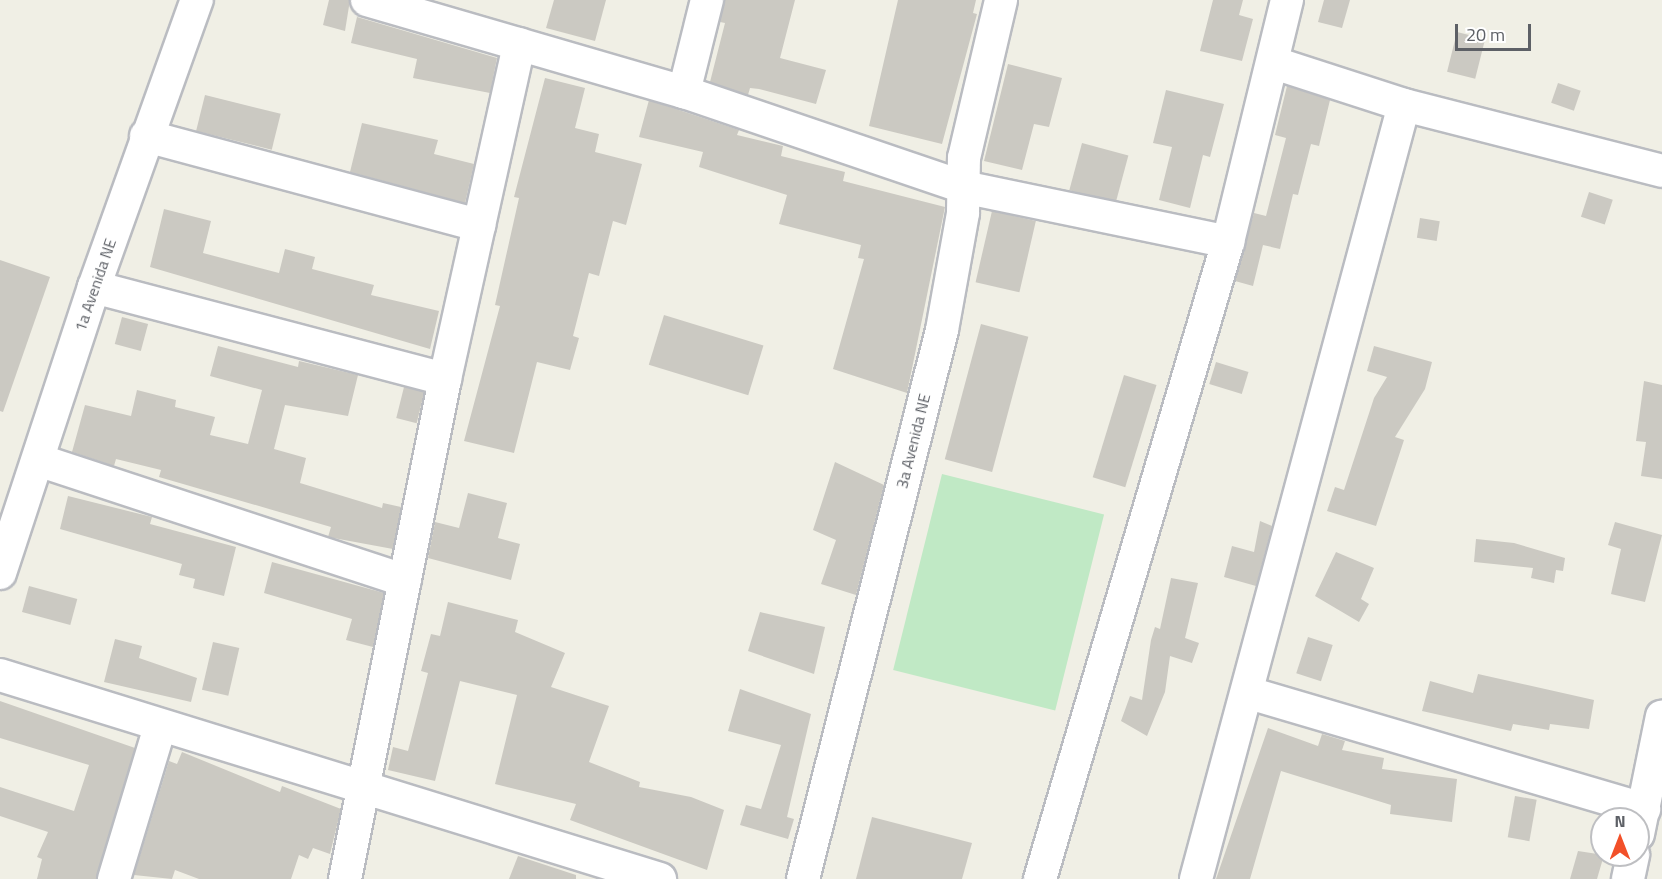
<!DOCTYPE html>
<style>
body{margin:0}
#map{position:relative;width:1662px;height:879px;overflow:hidden;background:#f0efe5;font-family:"Titillium Web",sans-serif}
div>[style]{position:absolute}
.green>*{inset:0;background:#c0e9c5;transform-origin:0 0}
.building>*{inset:0;background:#cbc9c2;transform-origin:0 0}
.roads{filter:drop-shadow(2px 0 #babcc1) drop-shadow(-2px 0 #babcc1) drop-shadow(0 2px #babcc1) drop-shadow(0 -2px #babcc1)}
.minor>*{height:32px;margin:-16px;padding:0 16px;transform-origin:16px;border-radius:16px;background:#fff}
span{translate:-50% -50%;white-space:nowrap;text-align:center;line-height:1.15;-webkit-text-stroke:6px #fff;paint-order:stroke}
.street-label{font-size:16px;color:#5d6066}
.north{position:absolute;left:1590px;top:807px;width:60px;height:60px;box-sizing:border-box;background:#fff;border:2px solid #bebfc2;border-radius:50%;rotate:0deg;font-size:16px;font-weight:700;line-height:24px;text-align:center;color:#5d6066}
.north::after{content:'';display:block;margin:auto;width:21px;height:27px;background:#f25029;clip-path:polygon(50% 0,100% 100%,50% 72%,0 100%)}
.scale{position:absolute;left:1455px;top:24px;width:76px;height:27px;box-sizing:border-box;border:3px solid #5d6066;border-top:0;padding-left:8px;font-size:18px;line-height:21px;white-space:nowrap;color:#5d6066;-webkit-text-stroke:4px #fff;paint-order:stroke}
</style>
<div id="map">
<div class="green">
<div style="left:942px;top:474px;width:167px;height:202px;rotate:14deg"></div>
</div>
<div class="building">
<div style="clip-path:polygon(329px 0,350px 0,345px 31px,323px 25px)"></div>
<div style="clip-path:polygon(554px 0,606px 0,595px 41px,546px 28px)"></div>
<div style="clip-path:polygon(724px 0,795px 0,780px 58px,826px 70px,816px 104px,759px 89px,750px 88px,748px 95px,710px 82px,725px 23px,720px 22px)"></div>
<div style="clip-path:polygon(898px 0,976px 0,973px 13px,977px 14px,942px 144px,869px 126px)"></div>
<div style="clip-path:polygon(1213px 0,1243px 0,1239px 15px,1253px 19px,1242px 61px,1200px 51px)"></div>
<div style="clip-path:polygon(1324px 0,1350px 0,1342px 28px,1318px 22px)"></div>
<div style="clip-path:polygon(357px 17px,497px 58px,490px 93px,413px 78px,417px 59px,351px 43px)"></div>
<div style="left:1457px;top:32px;width:29px;height:41px;rotate:14deg"></div>
<div style="clip-path:polygon(1008px 64px,1062px 78px,1049px 127px,1034px 124px,1022px 170px,984px 161px)"></div>
<div style="clip-path:polygon(545px 78px,585px 88px,575px 128px,599px 134px,595px 152px,642px 164px,626px 225px,613px 221px,599px 276px,589px 273px,573px 336px,579px 338px,570px 370px,537px 362px,514px 453px,464px 441px,500px 306px,495px 305px,519px 198px,514px 197px)"></div>
<div style="left:1558px;top:83px;width:24px;height:21px;rotate:19deg"></div>
<div style="clip-path:polygon(1287px 86px,1330px 100px,1319px 146px,1311px 144px,1298px 195px,1293px 194px,1280px 249px,1263px 245px,1253px 286px,1235px 281px,1254px 213px,1266px 216px,1286px 138px,1275px 135px)"></div>
<div style="clip-path:polygon(1166px 90px,1224px 104px,1210px 157px,1203px 155px,1190px 208px,1159px 200px,1172px 147px,1153px 143px)"></div>
<div style="left:205px;top:95px;width:78px;height:37px;rotate:14deg"></div>
<div style="clip-path:polygon(649px 100px,739px 130px,737px 135px,783px 146px,781px 156px,845px 172px,843px 181px,945px 207px,907px 393px,833px 369px,864px 259px,858px 258px,861px 245px,779px 224px,787px 195px,699px 167px,703px 152px,639px 137px)"></div>
<div style="clip-path:polygon(362px 123px,438px 140px,434px 154px,474px 164px,465px 203px,350px 172px)"></div>
<div style="left:1082px;top:143px;width:48px;height:49px;rotate:15deg"></div>
<div style="left:1589px;top:192px;width:25px;height:26px;rotate:18deg"></div>
<div style="clip-path:polygon(164px 209px,211px 221px,203px 253px,279px 273px,285px 249px,315px 257px,312px 269px,374px 285px,371px 295px,439px 311px,430px 349px,150px 267px)"></div>
<div style="left:992px;top:211px;width:45px;height:73px;rotate:13deg"></div>
<div style="left:1420px;top:218px;width:20px;height:20px;rotate:9deg"></div>
<div style="clip-path:polygon(0 260px,50px 277px,3px 412px,0 411px)"></div>
<div style="left:664px;top:315px;width:104px;height:52px;rotate:17deg"></div>
<div style="left:122px;top:317px;width:27px;height:28px;rotate:15deg"></div>
<div style="left:981px;top:324px;width:49px;height:140px;rotate:15deg"></div>
<div style="clip-path:polygon(218px 346px,298px 367px,299px 361px,358px 375px,348px 416px,285px 405px,274px 449px,306px 458px,300px 483px,382px 508px,383px 503px,401px 507px,393px 549px,328px 537px,331px 527px,159px 477px,161px 470px,116px 459px,114px 466px,72px 452px,85px 405px,131px 416px,137px 390px,176px 400px,175px 407px,215px 417px,210px 435px,248px 444px,262px 390px,210px 376px)"></div>
<div style="clip-path:polygon(1374px 346px,1432px 362px,1425px 389px,1395px 437px,1404px 440px,1376px 526px,1327px 511px,1335px 487px,1344px 490px,1374px 398px,1387px 377px,1367px 371px)"></div>
<div style="left:1216px;top:362px;width:34px;height:23px;rotate:17deg"></div>
<div style="left:1124px;top:375px;width:34px;height:107px;rotate:17deg"></div>
<div style="clip-path:polygon(1644px 381px,1662px 385px,1662px 479px,1641px 476px,1646px 442px,1636px 441px)"></div>
<div style="left:404px;top:387px;width:21px;height:32px;rotate:14deg"></div>
<div style="clip-path:polygon(835px 462px,884px 485px,856px 595px,821px 584px,836px 540px,813px 530px)"></div>
<div style="clip-path:polygon(468px 493px,507px 503px,498px 538px,520px 544px,511px 580px,428px 558px,435px 522px,459px 528px)"></div>
<div style="clip-path:polygon(68px 496px,152px 517px,150px 524px,236px 547px,224px 596px,193px 588px,195px 579px,179px 575px,182px 564px,60px 529px)"></div>
<div style="clip-path:polygon(1260px 521px,1272px 526px,1256px 586px,1224px 577px,1232px 546px,1254px 552px)"></div>
<div style="clip-path:polygon(1615px 522px,1662px 535px,1645px 602px,1611px 594px,1621px 549px,1608px 545px)"></div>
<div style="clip-path:polygon(1476px 539px,1514px 543px,1565px 558px,1563px 571px,1556px 570px,1554px 583px,1531px 578px,1533px 568px,1474px 562px)"></div>
<div style="clip-path:polygon(1336px 552px,1374px 568px,1361px 599px,1369px 604px,1359px 622px,1315px 596px)"></div>
<div style="clip-path:polygon(272px 562px,384px 593px,373px 647px,346px 640px,352px 619px,264px 593px)"></div>
<div style="clip-path:polygon(1171px 578px,1198px 583px,1185px 638px,1199px 643px,1192px 663px,1170px 656px,1165px 692px,1147px 736px,1121px 721px,1130px 696px,1142px 700px,1151px 640px,1155px 627px,1160px 629px)"></div>
<div style="left:29px;top:586px;width:50px;height:27px;rotate:15deg"></div>
<div style="clip-path:polygon(448px 602px,518px 620px,515px 632px,565px 653px,551px 687px,609px 706px,589px 762px,640px 782px,639px 787px,691px 797px,724px 810px,707px 870px,570px 820px,576px 804px,495px 784px,517px 695px,460px 681px,435px 781px,388px 770px,393px 747px,408px 751px,428px 673px,421px 671px,431px 634px,440px 636px)"></div>
<div style="clip-path:polygon(760px 612px,825px 627px,814px 674px,748px 651px)"></div>
<div style="left:1308px;top:637px;width:26px;height:38px;rotate:18deg"></div>
<div style="clip-path:polygon(115px 639px,142px 646px,139px 658px,197px 678px,191px 702px,104px 682px)"></div>
<div style="left:213px;top:642px;width:27px;height:49px;rotate:13deg"></div>
<div style="clip-path:polygon(1478px 674px,1594px 700px,1589px 729px,1550px 724px,1549px 730px,1513px 724px,1511px 731px,1422px 711px,1430px 681px,1473px 693px)"></div>
<div style="clip-path:polygon(740px 689px,811px 714px,787px 817px,794px 819px,788px 839px,740px 825px,746px 805px,761px 809px,781px 745px,728px 731px)"></div>
<div style="clip-path:polygon(0 701px,135px 748px,97px 879px,37px 879px,42px 859px,37px 857px,48px 832px,0 816px,0 787px,74px 811px,89px 765px,0 738px)"></div>
<div style="clip-path:polygon(1268px 728px,1318px 746px,1322px 734px,1345px 741px,1342px 750px,1384px 758px,1382px 769px,1457px 779px,1452px 822px,1390px 814px,1391px 805px,1281px 771px,1250px 879px,1216px 879px)"></div>
<div style="clip-path:polygon(182px 752px,280px 792px,282px 786px,341px 809px,330px 854px,313px 848px,308px 859px,299px 855px,291px 879px,199px 879px,175px 870px,172px 879px,134px 875px,169px 761px,177px 764px)"></div>
<div style="left:1515px;top:796px;width:22px;height:42px;rotate:10deg"></div>
<div style="clip-path:polygon(872px 817px,972px 843px,962px 879px,856px 879px)"></div>
<div style="clip-path:polygon(1578px 851px,1604px 855px,1597px 879px,1570px 879px)"></div>
<div style="clip-path:polygon(518px 856px,576px 875px,576px 879px,509px 879px)"></div>
</div>
<div class="roads">
<div class="minor">
<div style="left:367px;top:0;width:330px;rotate:16.2deg"></div>
<div style="left:684px;top:92px;width:295px;rotate:18.8deg"></div>
<div style="left:963px;top:187px;width:271px;rotate:11.7deg"></div>
<div style="left:1274px;top:63px;width:137px;rotate:17.9deg"></div>
<div style="left:1404px;top:105px;width:266px;rotate:14.3deg"></div>
<div style="left:684px;top:92px;width:95px;rotate:-76deg"></div>
<div style="left:146px;top:136px;width:345px;rotate:15deg"></div>
<div style="left:94px;top:287px;width:363px;rotate:14.7deg"></div>
<div style="left:38px;top:460px;width:386px;rotate:18.2deg"></div>
<div style="left:0;top:573px;width:301px;rotate:-71.8deg"></div>
<div style="left:94px;top:287px;width:305px;rotate:-70.3deg"></div>
<div style="left:0;top:675px;width:691px;rotate:17.18deg"></div>
<div style="left:1249px;top:693px;width:412px;rotate:16.4deg"></div>
<div style="left:1638px;top:834px;width:120px;rotate:-78.5deg"></div>
<div style="left:114px;top:879px;width:159px;rotate:-73.2deg"></div>
<div style="left:345px;top:879px;width:510px;rotate:-78.69deg"></div>
<div style="left:445px;top:379px;width:343px;rotate:-77.5deg"></div>
<div style="left:803px;top:879px;width:566px;rotate:-75.79deg"></div>
<div style="left:942px;top:330px;width:119px;rotate:-79.8deg"></div>
<div style="left:963px;top:213px;width:55px;rotate:-89deg"></div>
<div style="left:964px;top:158px;width:162px;rotate:-76.8deg"></div>
<div style="left:1040px;top:879px;width:664px;rotate:-73.56deg"></div>
<div style="left:1228px;top:242px;width:249px;rotate:-76.3deg"></div>
<div style="left:1196px;top:879px;width:801px;rotate:-74.96deg"></div>
<div style="left:1628px;top:879px;width:25px;rotate:-78deg"></div>
</div>
</div>
<div class="street-label">
<span style="left:95px;top:285px;rotate:-71deg">1a Avenida NE</span>
<span style="left:913px;top:441px;rotate:-76deg">3a Avenida NE</span>
</div>
<div class="north">N</div>
<div class="scale">20 m</div>
</div>
